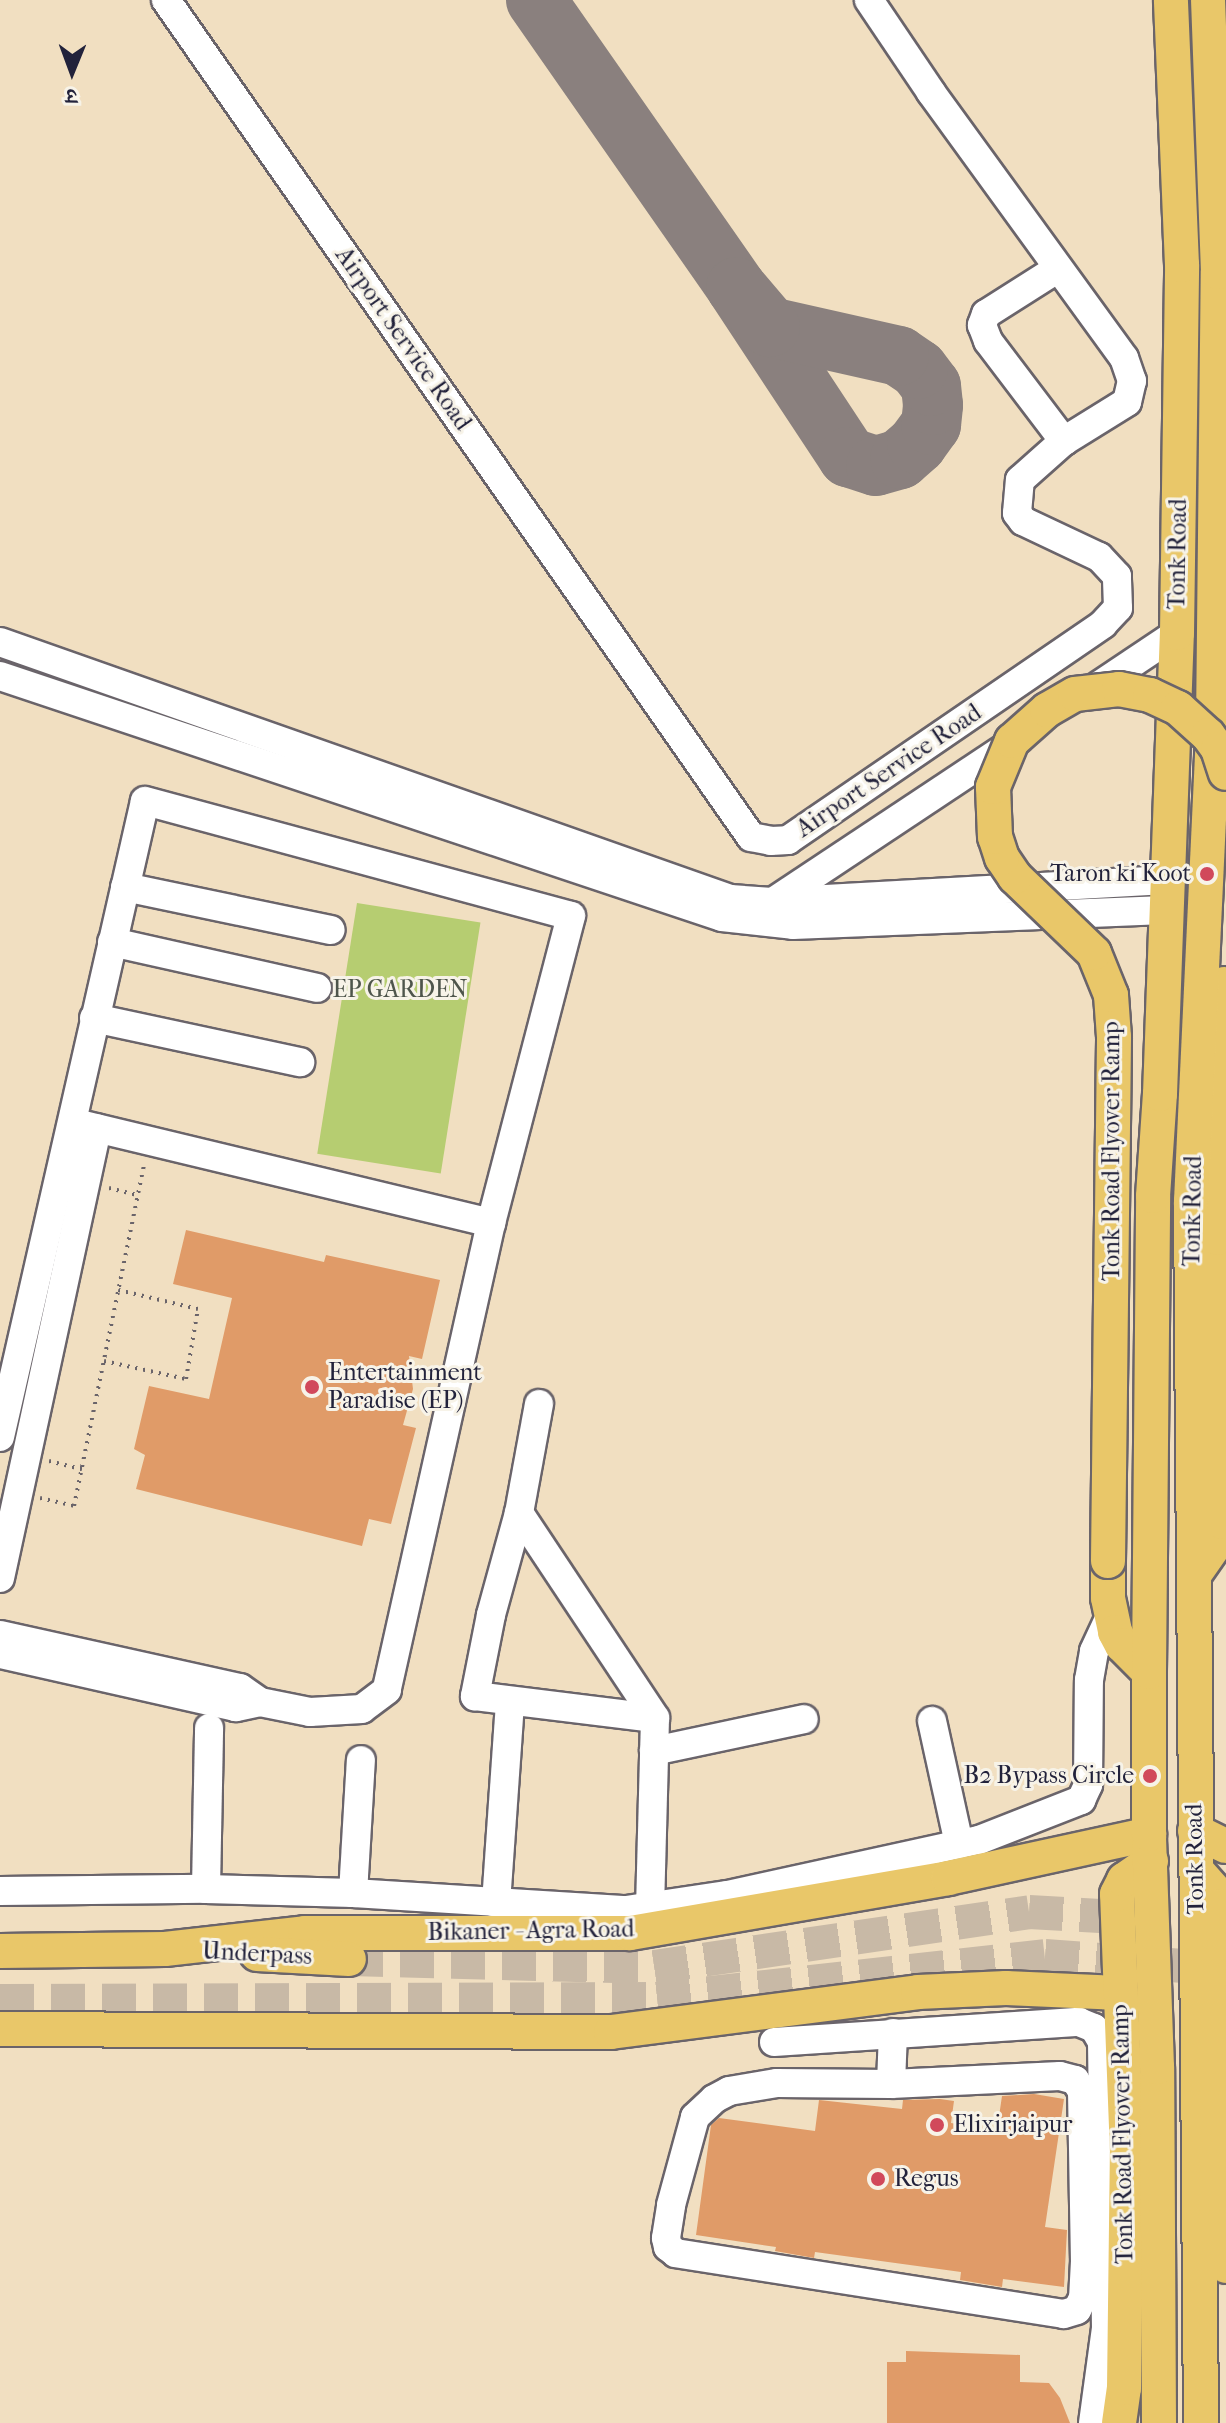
<!DOCTYPE html>
<meta charset="utf-8">
<style>
body{margin:0}
#map{position:relative;width:1226px;height:2423px;overflow:hidden;background:#f1dfc1;font-family:"IM FELL French Canon","Noto Serif Devanagari",serif}
div>[style]{position:absolute}
.green>*{inset:0;background:#b6cd71;transform-origin:0 0}
.taxiway>*{height:60px;margin:-30px;padding:0 30px;transform-origin:30px;border-radius:30px;background:#8a807e}
.building>*{inset:0;background:#e09b68}
.major-tunnel>*{height:34px;margin-top:-17px;transform-origin:0;background:repeating-linear-gradient(90deg,#c8b9a6 0 34px,transparent 0 51px)}
.path>*{height:4px;margin-top:-2px;transform-origin:0;background:repeating-linear-gradient(90deg,#6a646a 0 2px,transparent 0 8px)}
.roads{filter:drop-shadow(2px 0 #6a646a) drop-shadow(-2px 0 #6a646a) drop-shadow(0 2px #6a646a) drop-shadow(0 -2px #6a646a)}
.minor>*{height:28px;margin:-14px;padding:0 14px;transform-origin:14px;border-radius:14px;background:#fff}
.major>*{height:34px;margin:-17px;padding:0 17px;transform-origin:17px;border-radius:17px;background:#e9c769}
.bridges{filter:drop-shadow(2px 0 #6a646a) drop-shadow(-2px 0 #6a646a) drop-shadow(0 2px #6a646a) drop-shadow(0 -2px #6a646a)}
.major-bridge>*{height:34px;margin:-17px;padding:0 17px;transform-origin:17px;border-radius:17px;background:#e9c769}
.dots>*{width:22px;height:22px;translate:-50% -50%;box-sizing:border-box;border:4px solid #f7f3e8;border-radius:50%}
span{translate:-50% -50%;white-space:nowrap;text-align:center;line-height:1.15;-webkit-text-stroke:6px #f7f3e8;paint-order:stroke}
.street-label{font-size:24px;color:#22223b}
.poi-label{font-size:24px;color:#22223b}
.right{translate:-100% -50%;text-align:right}
.left{translate:0 -50%;text-align:left}
.park-label{font-size:24px;color:#4e554b}
.north{position:absolute;left:32px;top:32px;width:80px;height:80px;-webkit-text-stroke:6px #f7f3e8;paint-order:stroke;rotate:181deg;font-size:22px;font-weight:700;line-height:32px;text-align:center;color:#22223b}
.north::after{content:'';display:block;margin:auto;width:28px;height:36px;background:#22223b;clip-path:polygon(50% 0,100% 100%,50% 72%,0 100%)}
</style>
<div id="map">
<div class="green">
<div style="left:357px;top:903px;width:125px;height:254px;rotate:9deg"></div>
</div>
<div class="taxiway">
<div style="left:536px;top:0;width:350px;rotate:55.1deg"></div>
<div style="left:736px;top:287px;width:204px;rotate:56.6deg"></div>
<div style="left:848px;top:457px;width:29px;rotate:18deg"></div>
<div style="left:876px;top:466px;width:25px;rotate:-16deg"></div>
<div style="left:900px;top:459px;width:23px;rotate:-41deg"></div>
<div style="left:917px;top:444px;width:24px;rotate:-54deg"></div>
<div style="left:931px;top:425px;width:20px;rotate:-84deg"></div>
<div style="left:933px;top:405px;width:19px;rotate:-96deg"></div>
<div style="left:931px;top:386px;width:21px;rotate:-127deg"></div>
<div style="left:918px;top:369px;width:23px;rotate:-146deg"></div>
<div style="left:899px;top:356px;width:132px;rotate:-167.3deg"></div>
<div style="left:770px;top:327px;width:52px;rotate:-130.4deg"></div>
</div>
<div class="building">
<div style="clip-path:polygon(186px 1230px,324px 1262px,326px 1255px,440px 1280px,422px 1359px,409px 1356px,413px 1389px,403px 1425px,416px 1428px,391px 1524px,369px 1519px,362px 1546px,136px 1489px,145px 1455px,134px 1449px,149px 1386px,209px 1399px,232px 1298px,173px 1284px)"></div>
<div style="clip-path:polygon(1034px 2094px,1064px 2099px,1045px 2227px,1067px 2230px,1064px 2287px,1003px 2279px,1002px 2287px,960px 2280px,961px 2272px,815px 2252px,814px 2258px,775px 2251px,776px 2247px,696px 2235px,711px 2125px,719px 2118px,815px 2131px,819px 2100px,902px 2109px,903px 2100px,940px 2099px,954px 2101px,951px 2123px,997px 2130px,1002px 2096px)"></div>
<div style="clip-path:polygon(906px 2351px,1020px 2355px,1020px 2382px,1049px 2383px,1060px 2398px,1070px 2423px,887px 2423px,887px 2362px,906px 2362px)"></div>
</div>
<div class="major-tunnel">
<div style="left:349px;top:1959px;width:305px;rotate:1.5deg"></div>
<div style="left:654px;top:1967px;width:379px;rotate:-8.3deg"></div>
<div style="left:1029px;top:1912px;width:196px;rotate:3.2deg"></div>
<div style="left:0;top:2001px;width:657px;rotate:-0.17deg"></div>
<div style="left:657px;top:1999px;width:390px;rotate:-6.3deg"></div>
<div style="left:1045px;top:1956px;width:181px;rotate:4.1deg"></div>
</div>
<div class="path">
<div style="left:109px;top:1188px;width:30px;rotate:14deg"></div>
<div style="left:104px;top:1361px;width:84px;rotate:12.4deg"></div>
<div style="left:186px;top:1379px;width:71px;rotate:-80.3deg"></div>
<div style="left:198px;top:1309px;width:82px;rotate:-166.6deg"></div>
<div style="left:49px;top:1461px;width:34px;rotate:14deg"></div>
<div style="left:40px;top:1498px;width:35px;rotate:13deg"></div>
<div style="left:74px;top:1506px;width:348px;rotate:-78.4deg"></div>
</div>
<div class="roads">
<div class="minor">
<div style="left:166px;top:0;width:1021px;rotate:55.05deg"></div>
<div style="left:751px;top:837px;width:20px;rotate:11deg"></div>
<div style="left:771px;top:841px;width:17px;rotate:-3deg"></div>
<div style="left:788px;top:840px;width:382px;rotate:-34.4deg"></div>
<div style="left:1103px;top:624px;width:22px;rotate:-47deg"></div>
<div style="left:1118px;top:608px;width:32px;rotate:-92deg"></div>
<div style="left:1117px;top:576px;width:26px;rotate:-133deg"></div>
<div style="left:1099px;top:557px;width:84px;rotate:-154.7deg"></div>
<div style="left:1023px;top:521px;width:10px;rotate:-127deg"></div>
<div style="left:1017px;top:513px;width:33px;rotate:-85deg"></div>
<div style="left:1020px;top:480px;width:59px;rotate:-41.6deg"></div>
<div style="left:1064px;top:441px;width:74px;rotate:-31.8deg"></div>
<div style="left:1127px;top:402px;width:22px;rotate:-77deg"></div>
<div style="left:1132px;top:381px;width:24px;rotate:-109deg"></div>
<div style="left:1124px;top:358px;width:329px;rotate:-126deg"></div>
<div style="left:931px;top:92px;width:111px;rotate:-124deg"></div>
<div style="left:1057px;top:269px;width:84px;rotate:147.6deg"></div>
<div style="left:986px;top:314px;width:12px;rotate:110deg"></div>
<div style="left:982px;top:325px;width:17px;rotate:69deg"></div>
<div style="left:988px;top:341px;width:126px;rotate:52.8deg"></div>
<div style="left:0;top:642px;width:774px;rotate:19.39deg"></div>
<div style="left:730px;top:899px;width:42px;rotate:4.1deg"></div>
<div style="left:772px;top:902px;width:395px;rotate:-3.2deg"></div>
<div style="left:0;top:676px;width:761px;rotate:18.46deg"></div>
<div style="left:722px;top:917px;width:71px;rotate:6.4deg"></div>
<div style="left:793px;top:925px;width:372px;rotate:-2.3deg"></div>
<div style="left:1086px;top:694px;width:110px;rotate:-33.8deg"></div>
<div style="left:125px;top:887px;width:210px;rotate:11.8deg"></div>
<div style="left:773px;top:902px;width:294px;rotate:-33.6deg"></div>
<div style="left:112px;top:942px;width:210px;rotate:12.6deg"></div>
<div style="left:94px;top:1018px;width:211px;rotate:12.1deg"></div>
<div style="left:79px;top:1124px;width:424px;rotate:13.5deg"></div>
<div style="left:539px;top:1404px;width:111px;rotate:100.4deg"></div>
<div style="left:519px;top:1513px;width:246px;rotate:56.4deg"></div>
<div style="left:655px;top:1718px;width:189px;rotate:91.5deg"></div>
<div style="left:0;top:1437px;width:652px;rotate:-77.16deg"></div>
<div style="left:145px;top:801px;width:441px;rotate:15.1deg"></div>
<div style="left:571px;top:916px;width:317px;rotate:104.6deg"></div>
<div style="left:491px;top:1223px;width:478px;rotate:102.6deg"></div>
<div style="left:387px;top:1690px;width:31px;rotate:143deg"></div>
<div style="left:362px;top:1709px;width:52px;rotate:176.7deg"></div>
<div style="left:310px;top:1712px;width:51px;rotate:-168.7deg"></div>
<div style="left:519px;top:1513px;width:106px;rotate:105.4deg"></div>
<div style="left:491px;top:1615px;width:83px;rotate:101.2deg"></div>
<div style="left:475px;top:1696px;width:181px;rotate:7deg"></div>
<div style="left:0;top:1578px;width:460px;rotate:-77.8deg"></div>
<div style="left:0;top:1635px;width:246px;rotate:12.5deg"></div>
<div style="left:240px;top:1688px;width:24px;rotate:35deg"></div>
<div style="left:260px;top:1702px;width:25px;rotate:168deg"></div>
<div style="left:236px;top:1707px;width:242px;rotate:-167.3deg"></div>
<div style="left:932px;top:1721px;width:126px;rotate:77.6deg"></div>
<div style="left:654px;top:1751px;width:153px;rotate:-12deg"></div>
<div style="left:206px;top:1889px;width:161px;rotate:-88.9deg"></div>
<div style="left:0;top:1891px;width:206px;rotate:-0.6deg"></div>
<div style="left:206px;top:1889px;width:147px;rotate:1.6deg"></div>
<div style="left:353px;top:1893px;width:274px;rotate:3.6deg"></div>
<div style="left:626px;top:1910px;width:103px;rotate:-8.4deg"></div>
<div style="left:728px;top:1895px;width:257px;rotate:-12.4deg"></div>
<div style="left:979px;top:1840px;width:110px;rotate:-21.4deg"></div>
<div style="left:1081px;top:1800px;width:17px;rotate:-65deg"></div>
<div style="left:1088px;top:1785px;width:105px;rotate:-89.5deg"></div>
<div style="left:1089px;top:1680px;width:29px;rotate:-80deg"></div>
<div style="left:1094px;top:1651px;width:40px;rotate:-65deg"></div>
<div style="left:353px;top:1893px;width:133px;rotate:-86.6deg"></div>
<div style="left:496px;top:1903px;width:202px;rotate:-86deg"></div>
<div style="left:774px;top:2042px;width:306px;rotate:-3.8deg"></div>
<div style="left:1079px;top:2022px;width:16px;rotate:22deg"></div>
<div style="left:1094px;top:2028px;width:16px;rotate:60deg"></div>
<div style="left:1102px;top:2042px;width:286px;rotate:89.2deg"></div>
<div style="left:1106px;top:2328px;width:96px;rotate:97.8deg"></div>
<div style="left:891px;top:2084px;width:51px;rotate:-87.8deg"></div>
<div style="left:1085px;top:2261px;width:37px;rotate:93deg"></div>
<div style="left:1083px;top:2298px;width:13px;rotate:117deg"></div>
<div style="left:1077px;top:2310px;width:14px;rotate:163deg"></div>
<div style="left:1064px;top:2314px;width:393px;rotate:-171.1deg"></div>
<div style="left:676px;top:2253px;width:10px;rotate:-143deg"></div>
<div style="left:668px;top:2247px;width:9px;rotate:-103deg"></div>
<div style="left:666px;top:2238px;width:33px;rotate:-81deg"></div>
<div style="left:671px;top:2205px;width:91px;rotate:-74.7deg"></div>
<div style="left:695px;top:2117px;width:26px;rotate:-43deg"></div>
<div style="left:714px;top:2099px;width:17px;rotate:-28deg"></div>
<div style="left:729px;top:2091px;width:49px;rotate:-9.5deg"></div>
<div style="left:777px;top:2083px;width:114px;rotate:0.5deg"></div>
<div style="left:891px;top:2084px;width:169px;rotate:-2.7deg"></div>
<div style="left:1060px;top:2076px;width:16px;rotate:15deg"></div>
<div style="left:1075px;top:2080px;width:13px;rotate:58deg"></div>
<div style="left:1082px;top:2091px;width:170px;rotate:89deg"></div>
<div style="left:1085px;top:2261px;width:20px;rotate:3deg"></div>
</div>
<div class="major">
<div style="left:1108px;top:1561px;width:37px;rotate:90deg"></div>
<div style="left:1108px;top:1598px;width:35px;rotate:78deg"></div>
<div style="left:1115px;top:1632px;width:15px;rotate:62deg"></div>
<div style="left:1122px;top:1645px;width:38px;rotate:45deg"></div>
<div style="left:1194px;top:1575px;width:35px;rotate:-55deg"></div>
<div style="left:1214px;top:1546px;width:25px;rotate:-72deg"></div>
<div style="left:1222px;top:1522px;width:284px;rotate:-90.8deg"></div>
<div style="left:1218px;top:1238px;width:254px;rotate:-88.6deg"></div>
<div style="left:1195px;top:1831px;width:34px;rotate:26deg"></div>
<div style="left:1197px;top:1871px;width:30px;rotate:48deg"></div>
<div style="left:1217px;top:1893px;width:14px;rotate:73deg"></div>
<div style="left:1221px;top:1906px;width:360px;rotate:89.2deg"></div>
<div style="left:0;top:1951px;width:165px;rotate:-0.7deg"></div>
<div style="left:165px;top:1949px;width:141px;rotate:-6.5deg"></div>
<div style="left:305px;top:1933px;width:325px"></div>
<div style="left:630px;top:1933px;width:323px;rotate:-9.8deg"></div>
<div style="left:948px;top:1878px;width:206px;rotate:-12.3deg"></div>
<div style="left:257px;top:1954px;width:92px;rotate:3.1deg"></div>
<div style="left:0;top:2029px;width:611px;rotate:0.28deg"></div>
<div style="left:611px;top:2032px;width:310px;rotate:-7.4deg"></div>
<div style="left:918px;top:1992px;width:88px;rotate:-2.6deg"></div>
<div style="left:1006px;top:1988px;width:115px;rotate:2.5deg"></div>
<div style="left:1119px;top:2423px;width:35px;rotate:-82deg"></div>
<div style="left:1124px;top:2388px;width:235px;rotate:-89.3deg"></div>
<div style="left:1127px;top:2153px;width:259px;rotate:-92.2deg"></div>
<div style="left:1117px;top:1894px;width:16px;rotate:-63deg"></div>
<div style="left:1124px;top:1880px;width:33px;rotate:-35deg"></div>
<div style="left:1159px;top:2423px;width:356px;rotate:-90.3deg"></div>
<div style="left:1157px;top:2067px;width:233px;rotate:-92deg"></div>
<div style="left:1149px;top:1834px;width:162px;rotate:-90deg"></div>
<div style="left:1149px;top:1672px;width:476px;rotate:-89.5deg"></div>
<div style="left:1153px;top:1196px;width:102px;rotate:-86.1deg"></div>
<div style="left:1160px;top:1094px;width:461px;rotate:-87.9deg"></div>
<div style="left:1177px;top:633px;width:368px;rotate:-89.2deg"></div>
<div style="left:1182px;top:265px;width:265px;rotate:-92.4deg"></div>
<div style="left:1201px;top:2423px;width:1222px;rotate:-90.47deg"></div>
<div style="left:1191px;top:1201px;width:476px;rotate:-87.3deg"></div>
<div style="left:1213px;top:726px;width:454px;rotate:-89.4deg"></div>
<div style="left:1218px;top:272px;width:272px;rotate:-92.1deg"></div>
</div>
</div>
<div class="bridges">
<div class="major-bridge">
<div style="left:1108px;top:1561px;width:524px;rotate:-89.34deg"></div>
<div style="left:1114px;top:1037px;width:42px;rotate:-94.1deg"></div>
<div style="left:1111px;top:995px;width:45px;rotate:-112deg"></div>
<div style="left:1094px;top:953px;width:110px;rotate:-136.1deg"></div>
<div style="left:1015px;top:877px;width:23px;rotate:-124deg"></div>
<div style="left:1002px;top:858px;width:22px;rotate:-108deg"></div>
<div style="left:995px;top:837px;width:50px;rotate:-92.3deg"></div>
<div style="left:993px;top:787px;width:50px;rotate:-67.6deg"></div>
<div style="left:1012px;top:741px;width:47px;rotate:-41.5deg"></div>
<div style="left:1047px;top:710px;width:32px;rotate:-30deg"></div>
<div style="left:1075px;top:694px;width:44px;rotate:-6.5deg"></div>
<div style="left:1119px;top:689px;width:32px;rotate:11deg"></div>
<div style="left:1150px;top:695px;width:31px;rotate:25deg"></div>
<div style="left:1178px;top:708px;width:40px;rotate:42deg"></div>
<div style="left:1208px;top:735px;width:17px;rotate:54deg"></div>
<div style="left:1218px;top:749px;width:25px;rotate:72deg"></div>
</div>
</div>
<div class="dots">
<div style="left:1207px;top:874px;background:#d1495b"></div>
<div style="left:312px;top:1387px;background:#d1495b"></div>
<div style="left:1150px;top:1776px;background:#d1495b"></div>
<div style="left:937px;top:2125px;background:#d1495b"></div>
<div style="left:878px;top:2179px;background:#d1495b"></div>
</div>
<div class="street-label">
<span style="left:403px;top:339px;rotate:55deg">Airport Service Road</span>
<span style="left:1178px;top:554px;rotate:-89deg">Tonk Road</span>
<span style="left:889px;top:771px;rotate:-34deg">Airport Service Road</span>
<span style="left:1112px;top:1151px;rotate:-90deg">Tonk Road Flyover Ramp</span>
<span style="left:1193px;top:1211px;rotate:-89deg">Tonk Road</span>
<span style="left:1195px;top:1859px;rotate:-91deg">Tonk Road</span>
<span style="left:531px;top:1931px;rotate:-1deg">Bikaner - Agra Road</span>
<span style="left:257px;top:1954px;rotate:3deg">Underpass</span>
<span style="left:1123px;top:2134px;rotate:-91deg">Tonk Road Flyover Ramp</span>
</div>
<div class="poi-label">
<span class="right" style="left:1191px;top:874px">Taron ki Koot</span>
<span class="left" style="left:328px;top:1387px">Entertainment<br>Paradise (EP)</span>
<span class="right" style="left:1134px;top:1776px">B2 Bypass Circle</span>
<span class="left" style="left:953px;top:2125px">Elixirjaipur</span>
<span class="left" style="left:894px;top:2179px">Regus</span>
</div>
<div class="park-label">
<span style="left:400px;top:990px">EP GARDEN</span>
</div>
<div class="north">उ</div>
</div>
